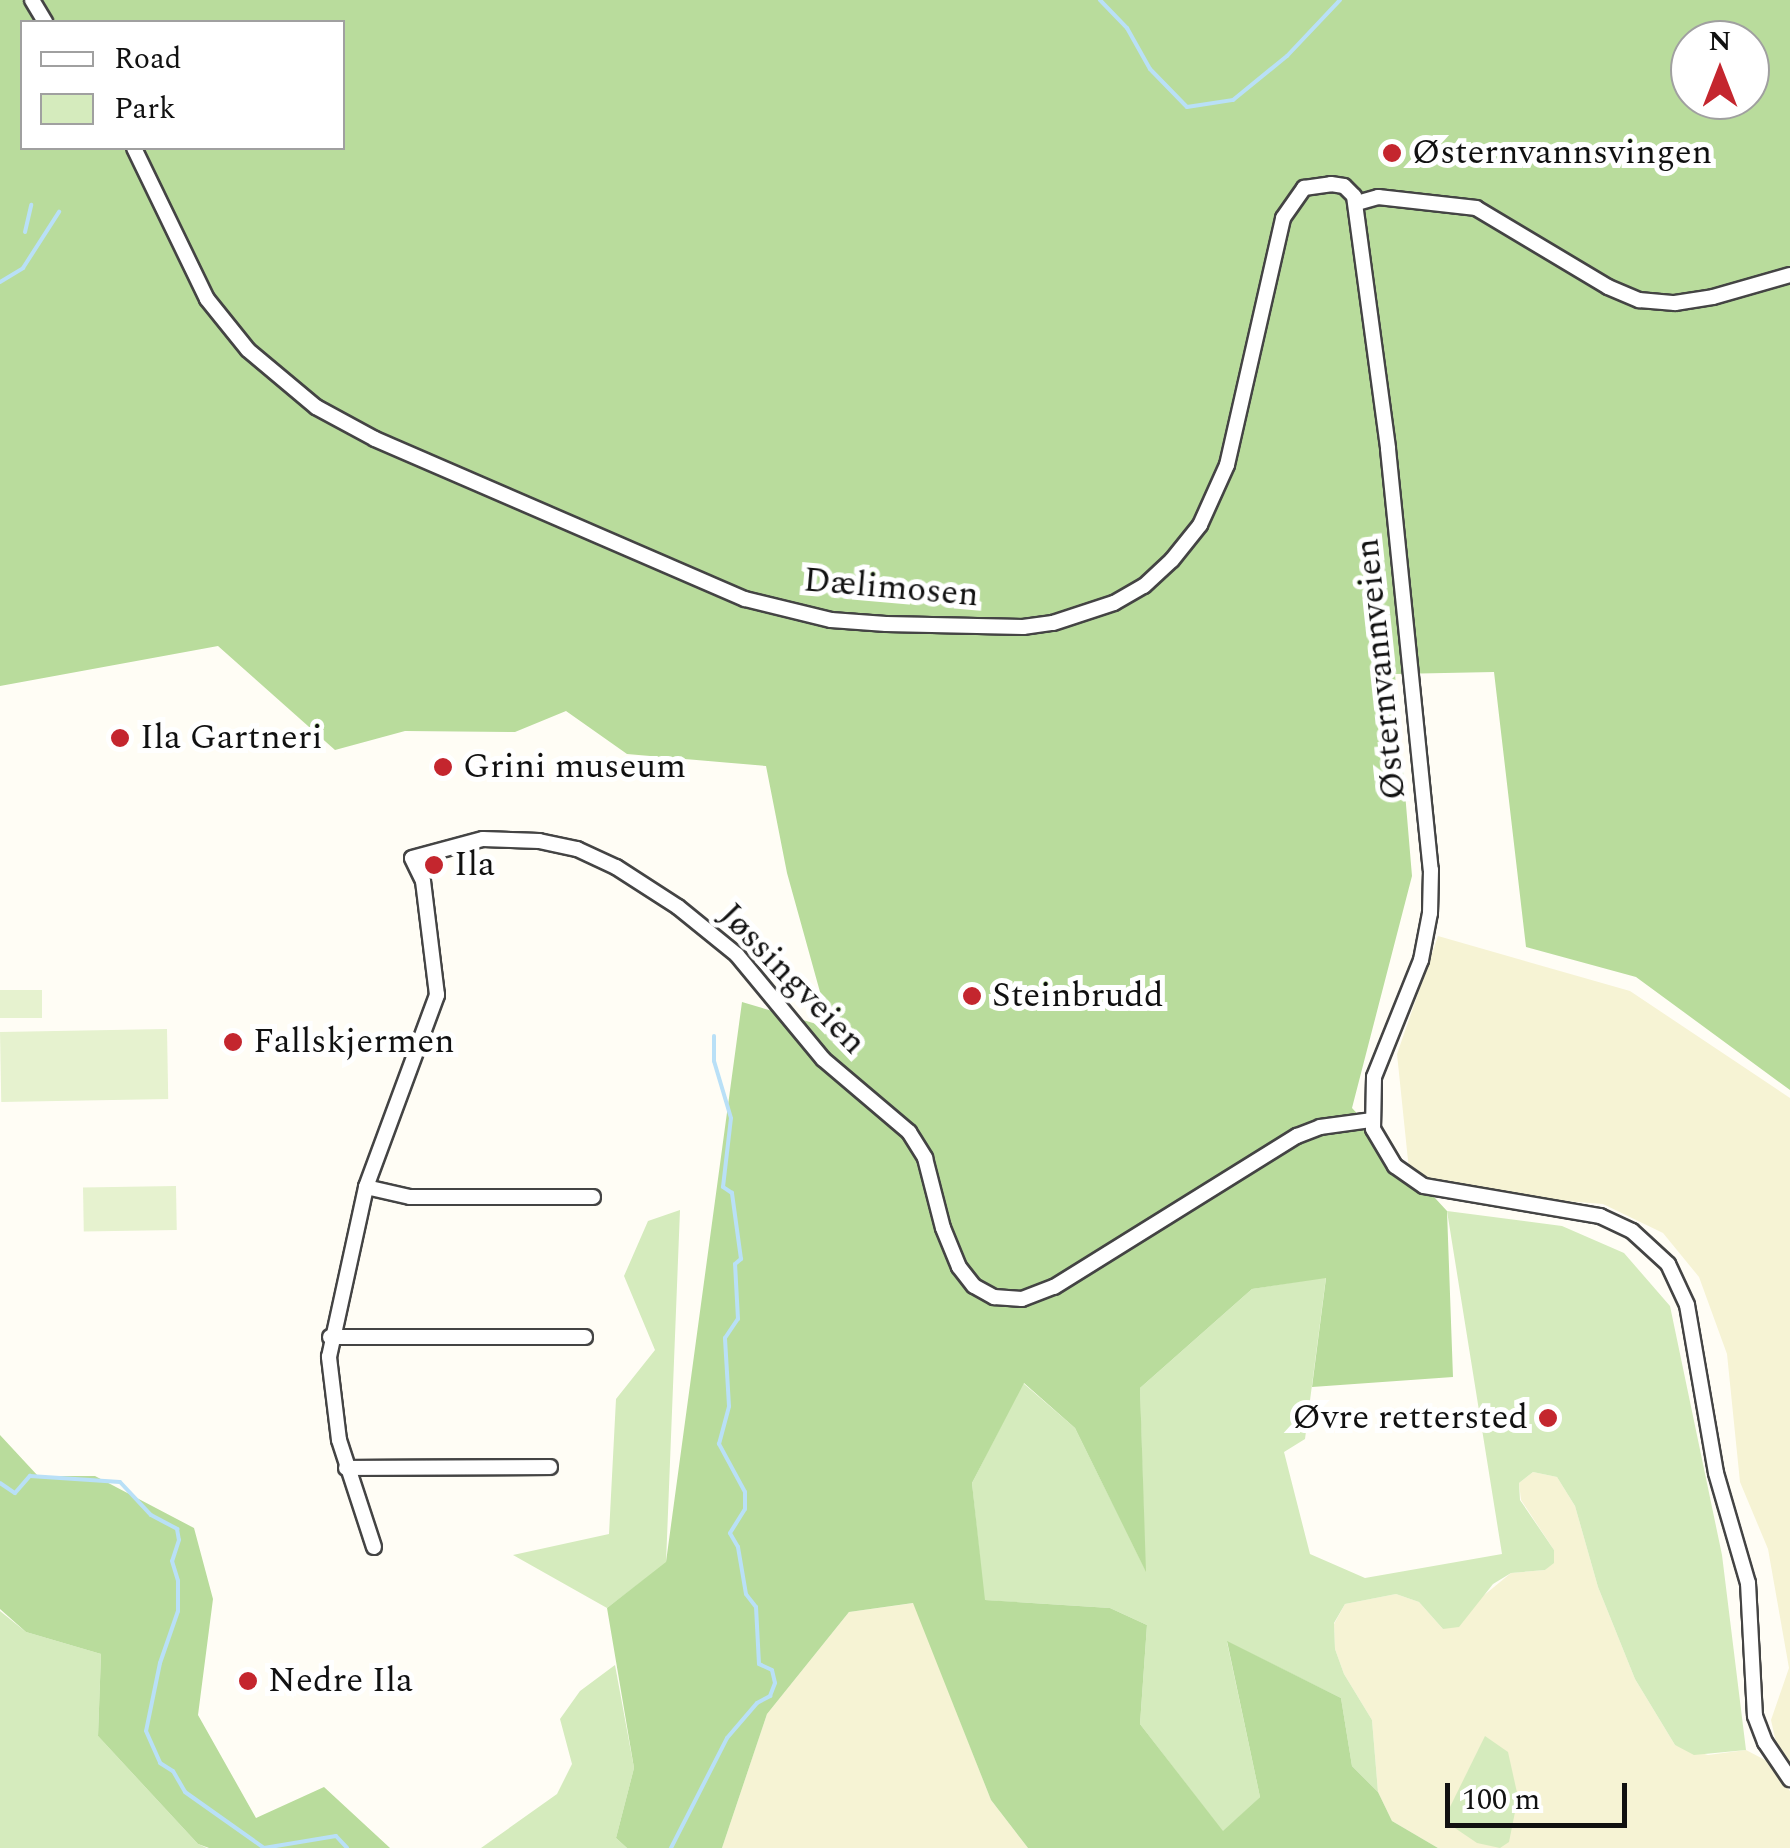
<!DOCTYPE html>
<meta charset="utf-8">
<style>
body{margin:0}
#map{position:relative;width:1790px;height:1848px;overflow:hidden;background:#fffdf5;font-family:Spectral,serif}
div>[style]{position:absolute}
.farmland>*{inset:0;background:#f6f3d4}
.green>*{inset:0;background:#d5ebbd}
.forest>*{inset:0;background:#b9dc9c}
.pitch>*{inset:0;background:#e6f2cf;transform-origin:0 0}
.stream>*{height:4px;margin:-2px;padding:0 2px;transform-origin:2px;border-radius:2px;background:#b9e0f7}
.roads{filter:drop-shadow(2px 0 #444) drop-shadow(-2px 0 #444) drop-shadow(0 2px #444) drop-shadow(0 -2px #444)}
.minor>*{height:14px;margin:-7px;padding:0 7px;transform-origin:7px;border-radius:7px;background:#fff}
.dots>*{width:28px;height:28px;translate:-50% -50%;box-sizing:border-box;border:5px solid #fff;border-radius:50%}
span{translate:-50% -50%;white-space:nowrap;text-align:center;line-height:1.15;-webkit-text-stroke:10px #fff;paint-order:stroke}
.poi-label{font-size:35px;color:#111}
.left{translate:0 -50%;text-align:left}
.right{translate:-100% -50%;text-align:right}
.street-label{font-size:35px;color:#111}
.legend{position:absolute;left:20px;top:20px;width:325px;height:130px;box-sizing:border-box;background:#fff;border:2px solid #a0a0a0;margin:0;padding:12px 18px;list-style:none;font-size:30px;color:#111}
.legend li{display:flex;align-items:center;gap:20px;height:50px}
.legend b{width:50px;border:2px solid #a0a0a0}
.north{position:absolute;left:1670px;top:20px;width:100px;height:100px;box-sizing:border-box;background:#fff;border:2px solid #a0a0a0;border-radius:50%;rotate:0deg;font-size:28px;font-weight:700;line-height:40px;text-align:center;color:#111}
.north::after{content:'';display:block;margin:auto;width:35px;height:45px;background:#c4262e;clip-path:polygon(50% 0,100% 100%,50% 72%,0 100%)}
.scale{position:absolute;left:1445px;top:1783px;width:182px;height:45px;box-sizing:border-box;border:5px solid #111;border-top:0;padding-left:12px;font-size:30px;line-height:35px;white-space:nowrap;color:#111;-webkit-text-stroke:8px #fff;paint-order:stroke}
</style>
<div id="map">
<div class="farmland">
<div style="clip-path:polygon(1438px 936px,1630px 991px,1790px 1098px,1790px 1771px,1779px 1756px,1771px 1720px,1789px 1668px,1768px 1549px,1740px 1482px,1727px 1354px,1699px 1277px,1663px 1233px,1603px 1204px,1452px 1192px,1422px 1182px,1409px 1170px,1397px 1054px)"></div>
<div style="clip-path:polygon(1533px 1472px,1557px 1477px,1575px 1506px,1598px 1587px,1635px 1679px,1675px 1745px,1708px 1755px,1746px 1750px,1767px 1761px,1790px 1791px,1790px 1848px,1438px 1848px,1392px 1821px,1378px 1792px,1372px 1720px,1344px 1674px,1335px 1649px,1334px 1624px,1345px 1604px,1396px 1594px,1419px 1602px,1443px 1629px,1511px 1573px,1545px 1570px,1553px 1563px,1554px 1550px,1521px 1500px,1519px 1483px)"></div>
<div style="clip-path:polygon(914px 1603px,991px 1800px,1028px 1848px,722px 1848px,767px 1714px,849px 1612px)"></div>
</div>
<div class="green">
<div style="clip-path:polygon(680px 1210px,666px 1563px,607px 1608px,513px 1555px,609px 1534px,616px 1399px,655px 1350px,624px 1276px,648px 1221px)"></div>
<div style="clip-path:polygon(1447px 1211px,1562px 1226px,1624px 1253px,1670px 1306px,1722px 1555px,1746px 1750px,1694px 1755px,1675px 1745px,1635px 1679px,1598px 1587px,1575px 1506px,1557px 1477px,1533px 1472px,1519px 1483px,1520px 1500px,1554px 1550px,1554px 1563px,1545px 1570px,1511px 1573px,1493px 1584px,1459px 1627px,1443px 1629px,1419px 1602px,1396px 1594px,1345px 1604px,1334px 1623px,1335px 1649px,1344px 1674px,1372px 1720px,1378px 1792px,1352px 1766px,1341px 1698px,1227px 1642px,1260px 1797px,1223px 1832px,1140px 1724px,1147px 1625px,1110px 1608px,984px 1600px,972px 1483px,1023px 1383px,1075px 1428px,1145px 1569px,1140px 1388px,1252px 1289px,1326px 1277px,1305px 1439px,1284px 1452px,1310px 1554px,1365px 1578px,1502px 1554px)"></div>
<div style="clip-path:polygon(0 1611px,26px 1632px,101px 1654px,98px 1736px,198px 1844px,207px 1848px,0 1848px)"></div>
<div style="clip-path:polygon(615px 1665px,634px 1768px,616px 1838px,627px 1848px,481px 1848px,557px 1794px,572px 1764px,560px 1719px,580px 1691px)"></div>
<div style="clip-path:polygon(1485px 1736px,1508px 1752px,1518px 1797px,1509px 1842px,1500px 1848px,1477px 1843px,1449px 1824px,1448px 1811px)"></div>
</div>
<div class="forest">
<div style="clip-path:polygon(evenodd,0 0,1790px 0,1790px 1090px,1636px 977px,1526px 947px,1494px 672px,1395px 674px,1412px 876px,1352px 1108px,1447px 1211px,1453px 1377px,1312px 1387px,1326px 1278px,1252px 1289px,1140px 1388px,1146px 1572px,1075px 1428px,1024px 1383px,972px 1483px,985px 1600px,1110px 1608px,1147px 1625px,1140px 1724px,1223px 1831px,1260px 1797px,1227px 1641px,1341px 1698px,1352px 1766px,1378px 1792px,1392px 1821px,1438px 1848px,1028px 1848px,991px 1800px,913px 1603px,849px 1612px,767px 1714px,722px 1848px,627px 1848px,616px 1838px,634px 1768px,607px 1608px,666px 1562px,742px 1002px,830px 1028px,787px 873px,766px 766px,627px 754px,566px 711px,515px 732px,405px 731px,335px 750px,218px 646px,0 686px,0 0,22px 22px,342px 22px,342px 148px,22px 148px,22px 22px,0 0,1690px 40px,1750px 40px,1750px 100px,1690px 100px,1690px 40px)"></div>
<div style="clip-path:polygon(0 1435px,38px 1476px,95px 1476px,194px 1528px,213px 1599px,198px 1715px,256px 1818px,324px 1787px,390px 1848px,209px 1848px,198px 1844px,98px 1736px,101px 1654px,26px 1632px,0 1609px)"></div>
</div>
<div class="pitch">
<div style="left:0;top:990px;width:42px;height:28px"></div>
<div style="left:167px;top:1029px;width:70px;height:167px;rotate:89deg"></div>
<div style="left:176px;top:1186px;width:44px;height:93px;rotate:89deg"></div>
</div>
<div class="stream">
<div style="left:1100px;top:0;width:39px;rotate:46deg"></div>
<div style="left:1127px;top:28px;width:47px;rotate:60.7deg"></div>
<div style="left:1150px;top:69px;width:53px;rotate:45.8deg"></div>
<div style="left:1187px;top:107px;width:47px;rotate:-8.7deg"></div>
<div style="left:1233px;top:100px;width:70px;rotate:-39.2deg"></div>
<div style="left:1287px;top:56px;width:77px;rotate:-46.6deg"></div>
<div style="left:25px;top:232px;width:28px;rotate:-77deg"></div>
<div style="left:0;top:282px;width:27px;rotate:-31deg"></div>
<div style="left:23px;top:268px;width:67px;rotate:-57.3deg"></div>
<div style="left:0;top:1483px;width:18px;rotate:34deg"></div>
<div style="left:15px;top:1493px;width:23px;rotate:-49deg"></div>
<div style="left:30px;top:1476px;width:90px;rotate:3.8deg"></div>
<div style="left:120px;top:1482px;width:45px;rotate:46.8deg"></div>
<div style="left:151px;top:1515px;width:30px;rotate:28deg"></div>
<div style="left:177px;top:1529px;width:11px;rotate:80deg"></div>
<div style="left:179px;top:1540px;width:22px;rotate:108deg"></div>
<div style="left:172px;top:1561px;width:21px;rotate:73deg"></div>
<div style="left:178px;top:1581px;width:30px;rotate:90deg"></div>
<div style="left:178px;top:1611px;width:55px;rotate:109.1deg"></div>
<div style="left:160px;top:1663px;width:69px;rotate:101.6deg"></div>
<div style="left:146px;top:1731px;width:35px;rotate:66deg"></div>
<div style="left:160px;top:1763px;width:15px;rotate:32deg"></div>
<div style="left:173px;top:1771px;width:24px;rotate:60deg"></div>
<div style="left:185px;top:1792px;width:97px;rotate:35.3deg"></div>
<div style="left:264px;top:1848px;width:73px;rotate:-9.5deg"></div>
<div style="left:336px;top:1836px;width:16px;rotate:47deg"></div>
<div style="left:671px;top:1848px;width:123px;rotate:-63deg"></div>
<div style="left:727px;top:1738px;width:46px;rotate:-49.4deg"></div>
<div style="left:757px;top:1703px;width:15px;rotate:-28deg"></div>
<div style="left:770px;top:1696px;width:14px;rotate:-69deg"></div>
<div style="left:775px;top:1683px;width:13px;rotate:-103deg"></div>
<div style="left:772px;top:1670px;width:14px;rotate:-155deg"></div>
<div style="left:759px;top:1664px;width:57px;rotate:-93deg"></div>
<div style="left:756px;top:1607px;width:16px;rotate:-128deg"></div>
<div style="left:746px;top:1594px;width:48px;rotate:-99.7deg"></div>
<div style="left:738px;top:1547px;width:16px;rotate:-120deg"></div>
<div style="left:730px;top:1533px;width:28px;rotate:-58deg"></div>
<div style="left:745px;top:1509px;width:17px;rotate:-90deg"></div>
<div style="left:745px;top:1492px;width:55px;rotate:-118.4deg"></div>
<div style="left:719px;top:1444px;width:39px;rotate:-75deg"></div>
<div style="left:729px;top:1406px;width:68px;rotate:-93.4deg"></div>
<div style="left:725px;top:1338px;width:23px;rotate:-56deg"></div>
<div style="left:738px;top:1319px;width:55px;rotate:-93.1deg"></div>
<div style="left:735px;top:1264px;width:8px;rotate:-40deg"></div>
<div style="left:741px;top:1259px;width:67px;rotate:-97.8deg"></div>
<div style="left:732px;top:1193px;width:11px;rotate:-146deg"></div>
<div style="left:723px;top:1187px;width:69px;rotate:-83.4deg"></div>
<div style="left:731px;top:1118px;width:59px;rotate:-106.6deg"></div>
<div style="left:714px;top:1061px;width:25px;rotate:-90deg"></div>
</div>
<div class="roads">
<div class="minor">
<div style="left:32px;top:0;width:26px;rotate:59deg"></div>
<div style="left:134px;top:148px;width:168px;rotate:64.2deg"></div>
<div style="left:207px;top:299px;width:65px;rotate:51.2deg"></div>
<div style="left:248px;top:350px;width:89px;rotate:40deg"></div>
<div style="left:316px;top:407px;width:67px;rotate:28.5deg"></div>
<div style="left:375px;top:439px;width:403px;rotate:23.4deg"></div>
<div style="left:745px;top:599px;width:89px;rotate:13.7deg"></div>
<div style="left:831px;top:620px;width:55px;rotate:4.2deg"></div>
<div style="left:886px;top:624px;width:137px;rotate:1.3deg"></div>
<div style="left:1023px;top:627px;width:30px;rotate:-8deg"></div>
<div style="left:1053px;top:623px;width:64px;rotate:-18.2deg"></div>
<div style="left:1114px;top:603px;width:34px;rotate:-30deg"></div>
<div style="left:1144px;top:586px;width:38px;rotate:-43deg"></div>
<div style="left:1172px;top:560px;width:45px;rotate:-51.3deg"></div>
<div style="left:1200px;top:525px;width:66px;rotate:-65.8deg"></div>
<div style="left:1227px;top:465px;width:253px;rotate:-77.2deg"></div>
<div style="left:1283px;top:218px;width:37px;rotate:-55deg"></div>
<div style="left:1304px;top:188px;width:27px;rotate:-8deg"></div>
<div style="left:1331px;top:184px;width:13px;rotate:9deg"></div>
<div style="left:1344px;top:186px;width:14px;rotate:45deg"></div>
<div style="left:1354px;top:196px;width:255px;rotate:82.3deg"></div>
<div style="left:1388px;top:449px;width:423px;rotate:84.2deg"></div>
<div style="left:1431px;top:870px;width:43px;rotate:91.3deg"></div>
<div style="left:1430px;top:913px;width:48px;rotate:100.8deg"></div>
<div style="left:1421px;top:960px;width:126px;rotate:111.9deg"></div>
<div style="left:1374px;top:1077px;width:52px;rotate:91.1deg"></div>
<div style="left:1373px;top:1129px;width:43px;rotate:59.3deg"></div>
<div style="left:1395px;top:1166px;width:35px;rotate:35deg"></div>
<div style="left:1424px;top:1186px;width:179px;rotate:9.7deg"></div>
<div style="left:1600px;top:1216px;width:35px;rotate:25deg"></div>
<div style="left:1632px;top:1231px;width:49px;rotate:42.5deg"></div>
<div style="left:1668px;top:1264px;width:45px;rotate:65.1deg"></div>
<div style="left:1687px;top:1305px;width:170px;rotate:80.2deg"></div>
<div style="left:1716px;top:1473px;width:115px;rotate:73.8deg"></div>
<div style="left:1748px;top:1583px;width:133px;rotate:87deg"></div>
<div style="left:1755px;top:1716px;width:28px;rotate:69deg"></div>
<div style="left:1765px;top:1742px;width:45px;rotate:56deg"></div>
<div style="left:1357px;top:203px;width:22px;rotate:-16deg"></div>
<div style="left:1378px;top:197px;width:99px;rotate:6.4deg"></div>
<div style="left:1476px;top:208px;width:154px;rotate:30.9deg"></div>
<div style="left:1608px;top:287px;width:34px;rotate:23deg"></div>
<div style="left:1639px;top:300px;width:36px;rotate:5deg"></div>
<div style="left:1675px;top:303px;width:38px;rotate:-9deg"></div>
<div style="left:1713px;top:297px;width:80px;rotate:-15.9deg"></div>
<div style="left:366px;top:1187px;width:45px;rotate:12.8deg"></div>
<div style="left:410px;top:1197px;width:183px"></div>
<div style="left:330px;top:1337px;width:255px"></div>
<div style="left:346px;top:1468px;width:204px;rotate:-0.3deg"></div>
<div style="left:374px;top:1547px;width:113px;rotate:-108.1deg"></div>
<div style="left:339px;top:1440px;width:84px;rotate:-96.9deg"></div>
<div style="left:329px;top:1357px;width:174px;rotate:-77.7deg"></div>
<div style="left:366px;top:1187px;width:205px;rotate:-69.7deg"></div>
<div style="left:437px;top:995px;width:115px;rotate:-97deg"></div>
<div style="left:423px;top:881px;width:25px;rotate:-116deg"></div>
<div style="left:412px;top:858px;width:73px;rotate:-15deg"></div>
<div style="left:483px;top:839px;width:56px;rotate:2deg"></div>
<div style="left:539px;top:841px;width:39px;rotate:12deg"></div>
<div style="left:577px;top:849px;width:43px;rotate:24.8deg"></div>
<div style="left:616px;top:867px;width:74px;rotate:32.8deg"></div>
<div style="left:678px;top:907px;width:76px;rotate:39.1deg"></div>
<div style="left:737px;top:955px;width:135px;rotate:50.4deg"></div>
<div style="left:823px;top:1059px;width:113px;rotate:40.3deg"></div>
<div style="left:909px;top:1132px;width:31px;rotate:58deg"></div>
<div style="left:925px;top:1158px;width:72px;rotate:75.6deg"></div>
<div style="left:943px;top:1228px;width:42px;rotate:67.7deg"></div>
<div style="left:959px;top:1267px;width:24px;rotate:52deg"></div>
<div style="left:974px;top:1286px;width:23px;rotate:29deg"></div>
<div style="left:994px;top:1297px;width:28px;rotate:4deg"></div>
<div style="left:1022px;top:1299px;width:34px;rotate:-21deg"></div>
<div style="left:1054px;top:1287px;width:286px;rotate:-31.9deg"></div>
<div style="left:1297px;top:1136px;width:25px;rotate:-21deg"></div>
<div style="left:1320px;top:1127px;width:51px;rotate:-7.8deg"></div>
</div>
</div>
<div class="dots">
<div style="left:1392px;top:153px;background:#c4262e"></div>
<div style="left:120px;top:738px;background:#c4262e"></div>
<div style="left:443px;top:767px;background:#c4262e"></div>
<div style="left:434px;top:865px;background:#c4262e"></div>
<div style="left:972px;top:996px;background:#c4262e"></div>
<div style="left:233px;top:1042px;background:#c4262e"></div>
<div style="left:1548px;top:1418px;background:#c4262e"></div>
<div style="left:248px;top:1681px;background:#c4262e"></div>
</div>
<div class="poi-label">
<span class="left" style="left:1412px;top:153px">Østernvannsvingen</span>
<span class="left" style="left:140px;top:738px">Ila Gartneri</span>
<span class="left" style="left:463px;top:767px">Grini museum</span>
<span class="left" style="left:454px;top:865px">Ila</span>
<span class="left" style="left:992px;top:996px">Steinbrudd</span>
<span class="left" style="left:253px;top:1042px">Fallskjermen</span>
<span class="right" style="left:1528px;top:1418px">Øvre rettersted</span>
<span class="left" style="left:268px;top:1681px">Nedre Ila</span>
</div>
<div class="street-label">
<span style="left:891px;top:588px;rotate:5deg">Dælimosen</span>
<span style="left:1381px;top:669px;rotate:-96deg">Østernvannveien</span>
<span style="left:792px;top:979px;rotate:46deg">Jøssingveien</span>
</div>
<ul class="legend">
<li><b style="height:12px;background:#fff"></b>Road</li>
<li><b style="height:28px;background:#d5ebbd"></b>Park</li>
</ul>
<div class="north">N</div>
<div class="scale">100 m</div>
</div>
